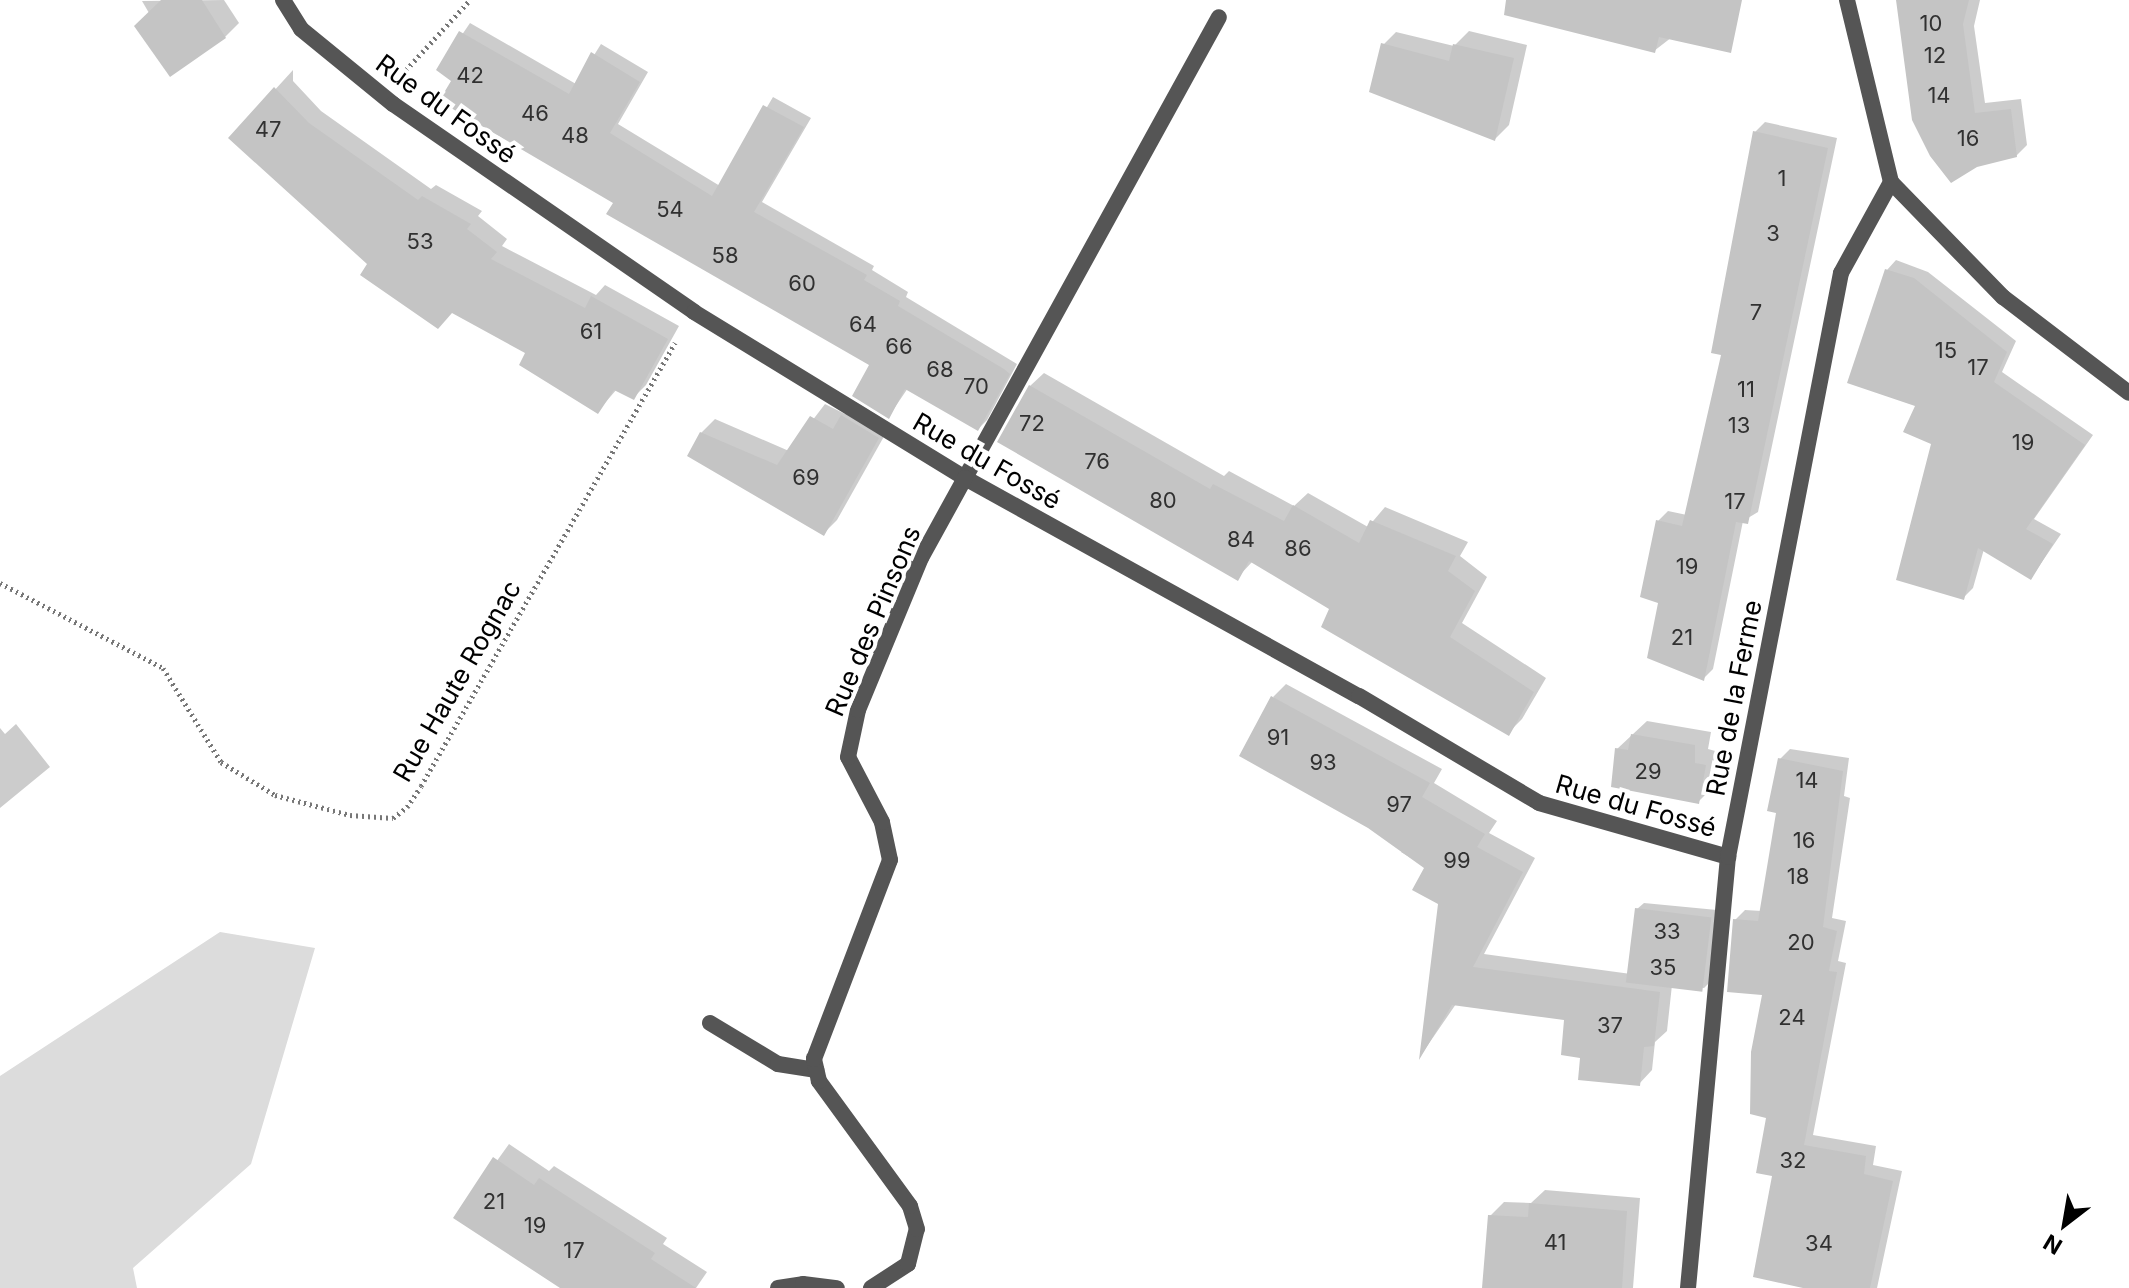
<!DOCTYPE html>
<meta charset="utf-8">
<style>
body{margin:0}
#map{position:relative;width:2129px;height:1288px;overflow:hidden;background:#fff;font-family:Inter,sans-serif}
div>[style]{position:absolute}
.green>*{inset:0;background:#dcdcdc}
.shadow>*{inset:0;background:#0003}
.building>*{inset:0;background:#c4c4c4;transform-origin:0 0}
.path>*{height:5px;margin-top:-2.5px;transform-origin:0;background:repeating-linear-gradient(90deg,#777 0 2px,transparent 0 6px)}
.service>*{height:16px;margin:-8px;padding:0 8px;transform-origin:8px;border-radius:8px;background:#555}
.minor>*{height:16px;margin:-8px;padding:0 8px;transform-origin:8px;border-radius:8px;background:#555}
.tertiary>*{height:16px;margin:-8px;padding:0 8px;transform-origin:8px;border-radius:8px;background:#555}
span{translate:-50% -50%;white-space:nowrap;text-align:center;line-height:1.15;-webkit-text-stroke:8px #fff;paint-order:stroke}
.number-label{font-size:22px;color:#313131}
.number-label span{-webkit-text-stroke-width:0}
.street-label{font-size:26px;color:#000}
.north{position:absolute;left:2025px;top:1184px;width:80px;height:80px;-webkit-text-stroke:6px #fff;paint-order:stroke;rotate:211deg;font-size:22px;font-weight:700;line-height:32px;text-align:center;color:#000}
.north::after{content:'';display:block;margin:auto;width:28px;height:36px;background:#000;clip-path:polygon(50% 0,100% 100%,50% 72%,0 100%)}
</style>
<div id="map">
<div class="green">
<div style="clip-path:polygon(220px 932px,315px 948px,251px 1164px,133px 1268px,137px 1288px,0 1288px,0 1076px)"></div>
</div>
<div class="shadow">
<div style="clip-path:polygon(224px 0,239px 23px,225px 37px,149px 13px,142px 1px)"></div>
<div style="clip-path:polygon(1520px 0,1720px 0,1654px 51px)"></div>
<div style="clip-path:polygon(1905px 0,1980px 0,1974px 26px,1985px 103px,2021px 99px,2027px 145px,2016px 156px,1977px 165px)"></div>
<div style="clip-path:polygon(470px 23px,576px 84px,601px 44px,648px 72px,618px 124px,720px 186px,773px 97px,811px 118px,762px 202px,874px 266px,872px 270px,908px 292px,906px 297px,1017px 364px,987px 420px,978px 429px,908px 388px,889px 416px,872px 364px,615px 203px,438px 70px)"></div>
<div style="clip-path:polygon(1469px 31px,1527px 45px,1509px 125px,1495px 139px,1382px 46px,1396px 32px,1454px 46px)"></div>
<div style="clip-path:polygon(293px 70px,293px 81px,321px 111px,431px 189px,436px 185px,482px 211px,478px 216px,507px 239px,502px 246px,596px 295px,605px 285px,679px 326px,646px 385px,634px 397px,617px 389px,598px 411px,528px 352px,370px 264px,231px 138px)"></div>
<div style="clip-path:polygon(1765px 122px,1837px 138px,1758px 512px,1743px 521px,1713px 669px,1703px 679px,1660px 601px,1658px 521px,1668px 511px,1687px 515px,1724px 354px,1755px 132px)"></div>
<div style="clip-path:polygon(1896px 260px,1928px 272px,2016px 341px,2002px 372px,2093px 435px,2034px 519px,2061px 534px,2031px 578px,1984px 549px,1973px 588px,1963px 598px,1934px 443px,1918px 405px,1887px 270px)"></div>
<div style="clip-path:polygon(1044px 373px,1224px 476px,1229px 471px,1294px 506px,1308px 493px,1368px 527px,1385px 507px,1468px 542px,1460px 556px,1487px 577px,1462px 623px,1546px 678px,1522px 719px,1508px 733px,1331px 608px,1253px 561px,1237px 578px,1030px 386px)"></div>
<div style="clip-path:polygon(856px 402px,891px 424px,837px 520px,823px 534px,701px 433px,715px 419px,789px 451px,825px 404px,845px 414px)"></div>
<div style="clip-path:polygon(1286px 684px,1442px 769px,1434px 783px,1497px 821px,1489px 833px,1535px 858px,1484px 954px,1631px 974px,1637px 909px,1644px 903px,1717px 910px,1711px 981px,1704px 988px,1672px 985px,1667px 1031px,1655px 1042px,1652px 1070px,1639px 1084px,1583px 1056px,1566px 1019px,1456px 1004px,1421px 1055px,1440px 903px,1426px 867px,1401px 852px,1404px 848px,1273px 697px)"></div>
<div style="clip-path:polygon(1647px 721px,1711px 732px,1708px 749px,1719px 752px,1712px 788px,1698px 802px,1617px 749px)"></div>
<div style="clip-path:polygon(16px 724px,50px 767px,0 808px,0 728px,5px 734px)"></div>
<div style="clip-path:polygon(1790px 749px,1849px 758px,1844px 796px,1850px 798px,1832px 918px,1846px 921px,1838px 961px,1846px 963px,1813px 1135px,1876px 1146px,1873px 1165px,1902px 1171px,1877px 1288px,1813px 1288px,1768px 1117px,1765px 993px,1735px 920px,1745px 910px,1762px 911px,1779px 812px,1780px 759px)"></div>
<div style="clip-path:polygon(509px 1144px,549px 1171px,554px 1166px,667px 1238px,663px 1244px,707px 1272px,696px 1288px,563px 1288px,456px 1218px)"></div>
<div style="clip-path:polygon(1545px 1190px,1640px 1198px,1633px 1288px,1484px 1288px,1490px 1216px,1504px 1202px,1531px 1203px)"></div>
</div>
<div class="building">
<div style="clip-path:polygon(161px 0,202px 0,226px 38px,170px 77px,134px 26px)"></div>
<div style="clip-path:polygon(1506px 0,1742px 0,1731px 53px,1659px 37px,1655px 53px,1504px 15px)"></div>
<div style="clip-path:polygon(1896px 0,1969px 0,1963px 24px,1975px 113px,2011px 109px,2017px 157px,1977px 167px,1951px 183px,1930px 156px,1912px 120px)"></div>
<div style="clip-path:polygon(459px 31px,569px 94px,591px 52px,640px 82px,610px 133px,712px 196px,763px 105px,804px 127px,754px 212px,867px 275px,864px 280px,900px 301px,898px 306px,1004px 369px,1010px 374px,978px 431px,905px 389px,889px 419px,852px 396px,869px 365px,606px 214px,613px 203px,439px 101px,451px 81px,436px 70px)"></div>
<div style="clip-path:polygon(1381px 43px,1449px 61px,1453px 44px,1514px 58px,1495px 141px,1369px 92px)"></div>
<div style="clip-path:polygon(274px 87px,309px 123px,418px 200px,422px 196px,471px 224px,467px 229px,497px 252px,491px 259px,585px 308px,591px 296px,668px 339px,634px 400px,614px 390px,598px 414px,519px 365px,525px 353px,452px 313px,438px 329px,360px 275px,367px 264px,228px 138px)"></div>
<div style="clip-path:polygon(1753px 131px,1828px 148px,1748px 524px,1736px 522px,1704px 681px,1647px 658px,1658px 603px,1640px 597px,1656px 520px,1682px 526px,1721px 355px,1711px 353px)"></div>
<div style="clip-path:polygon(1885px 269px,1914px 278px,2007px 352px,1994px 382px,2085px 445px,2026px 529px,2053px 544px,2031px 580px,1978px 548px,1964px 600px,1896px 580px,1931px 444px,1903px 432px,1915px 406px,1847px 383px)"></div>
<div style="clip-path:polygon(1029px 385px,1210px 489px,1213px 484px,1284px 521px,1293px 505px,1359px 543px,1370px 520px,1456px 556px,1448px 571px,1475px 591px,1450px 637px,1534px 692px,1509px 736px,1321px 627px,1329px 609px,1249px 561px,1238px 581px,997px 442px)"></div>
<div style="clip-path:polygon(841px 415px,879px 438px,824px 536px,687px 456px,700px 432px,777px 465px,810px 416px,833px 429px)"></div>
<div style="clip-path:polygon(1271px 696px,1430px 783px,1422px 797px,1485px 834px,1477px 847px,1523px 872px,1473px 967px,1660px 992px,1654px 1046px,1644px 1047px,1640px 1086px,1578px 1080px,1580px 1058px,1561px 1055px,1564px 1020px,1452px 1005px,1419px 1060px,1438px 904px,1412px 890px,1424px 868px,1368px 828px,1239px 756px)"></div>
<div style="clip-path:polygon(1631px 734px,1695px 745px,1695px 763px,1706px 765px,1699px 804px,1611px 787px,1615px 748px,1628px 750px)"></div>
<div style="clip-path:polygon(1778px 758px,1843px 771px,1823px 927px,1837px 931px,1829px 971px,1837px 972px,1804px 1145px,1866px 1156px,1864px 1174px,1893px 1181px,1870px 1288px,1803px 1288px,1753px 1277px,1772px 1176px,1756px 1173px,1766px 1118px,1750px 1114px,1751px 1052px,1762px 995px,1727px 992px,1733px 919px,1758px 921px,1776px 813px,1767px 811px)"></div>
<div style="left:1635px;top:908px;width:77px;height:75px;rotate:7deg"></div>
<div style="clip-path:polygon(493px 1157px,534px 1185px,539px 1178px,655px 1253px,651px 1259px,696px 1288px,560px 1288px,453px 1218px)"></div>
<div style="clip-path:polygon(1529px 1203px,1627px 1211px,1622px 1288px,1482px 1288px,1488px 1215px,1528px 1217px)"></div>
</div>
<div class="path">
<div style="left:406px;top:70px;width:95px;rotate:-47.6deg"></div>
<div style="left:0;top:583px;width:184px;rotate:27.5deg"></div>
<div style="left:163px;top:668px;width:110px;rotate:58.3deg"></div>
<div style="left:221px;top:762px;width:63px;rotate:31.4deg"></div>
<div style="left:275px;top:795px;width:78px;rotate:14.9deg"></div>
<div style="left:350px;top:815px;width:43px;rotate:4deg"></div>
<div style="left:393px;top:818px;width:18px;rotate:-38deg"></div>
<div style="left:407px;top:807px;width:25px;rotate:-56deg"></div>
<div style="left:421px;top:786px;width:511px;rotate:-60.17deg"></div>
</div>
<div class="service">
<div style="left:965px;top:478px;width:526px;rotate:-61.15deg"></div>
<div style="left:710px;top:1023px;width:79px;rotate:31.1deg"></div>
<div style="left:778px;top:1064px;width:39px;rotate:9deg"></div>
</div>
<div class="minor">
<div style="left:283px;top:0;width:34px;rotate:58deg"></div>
<div style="left:301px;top:29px;width:119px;rotate:39.2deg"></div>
<div style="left:393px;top:104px;width:366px;rotate:34.6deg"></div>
<div style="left:694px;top:312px;width:318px;rotate:31.5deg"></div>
<div style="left:965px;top:478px;width:450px;rotate:29deg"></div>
<div style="left:1359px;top:696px;width:209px;rotate:30.7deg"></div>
<div style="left:1539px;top:803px;width:197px;rotate:15.9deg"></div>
<div style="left:778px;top:1288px;width:25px;rotate:-9deg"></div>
<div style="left:803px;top:1284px;width:34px;rotate:7deg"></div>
<div style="left:871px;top:1288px;width:44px;rotate:-33deg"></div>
<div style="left:908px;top:1264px;width:36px;rotate:-76deg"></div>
<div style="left:917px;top:1229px;width:24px;rotate:-107deg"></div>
<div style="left:910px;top:1206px;width:155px;rotate:-126.1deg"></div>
<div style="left:819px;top:1081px;width:23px;rotate:-103deg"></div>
<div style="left:814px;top:1059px;width:213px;rotate:-69.1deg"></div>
<div style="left:890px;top:860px;width:39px;rotate:-102deg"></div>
<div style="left:882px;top:822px;width:73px;rotate:-117.6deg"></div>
<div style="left:848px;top:757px;width:48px;rotate:-78deg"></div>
<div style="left:858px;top:710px;width:165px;rotate:-67.5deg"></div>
<div style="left:921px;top:558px;width:91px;rotate:-61.2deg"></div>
<div style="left:1688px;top:1288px;width:433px;rotate:-84.7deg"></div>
<div style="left:1728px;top:857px;width:595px;rotate:-79.05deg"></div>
<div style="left:1841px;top:273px;width:104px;rotate:-61.2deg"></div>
</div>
<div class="tertiary">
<div style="left:1847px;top:0;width:187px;rotate:76.4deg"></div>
<div style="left:1891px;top:182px;width:161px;rotate:45.8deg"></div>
<div style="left:2003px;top:297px;width:158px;rotate:37.3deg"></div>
</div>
<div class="number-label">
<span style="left:1931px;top:24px">10</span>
<span style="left:1935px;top:56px">12</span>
<span style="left:470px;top:76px">42</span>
<span style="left:1939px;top:96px">14</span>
<span style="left:535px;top:114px">46</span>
<span style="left:268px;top:130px">47</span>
<span style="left:575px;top:136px">48</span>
<span style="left:1968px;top:139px">16</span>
<span style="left:1782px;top:179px">1</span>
<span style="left:670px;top:210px">54</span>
<span style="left:1773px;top:234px">3</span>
<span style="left:420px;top:242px">53</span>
<span style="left:725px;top:256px">58</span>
<span style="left:802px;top:284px">60</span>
<span style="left:1756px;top:313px">7</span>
<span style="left:863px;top:325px">64</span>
<span style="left:591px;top:332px">61</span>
<span style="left:899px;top:347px">66</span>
<span style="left:1946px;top:351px">15</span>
<span style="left:1978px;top:368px">17</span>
<span style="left:940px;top:370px">68</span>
<span style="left:976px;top:387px">70</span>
<span style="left:1746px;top:390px">11</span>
<span style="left:1032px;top:424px">72</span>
<span style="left:1739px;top:426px">13</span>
<span style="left:2023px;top:443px">19</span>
<span style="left:1097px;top:462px">76</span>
<span style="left:806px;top:478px">69</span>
<span style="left:1163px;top:501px">80</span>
<span style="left:1735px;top:502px">17</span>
<span style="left:1241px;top:540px">84</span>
<span style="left:1298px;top:549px">86</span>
<span style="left:1687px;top:567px">19</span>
<span style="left:1682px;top:638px">21</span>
<span style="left:1278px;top:738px">91</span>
<span style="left:1323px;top:763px">93</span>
<span style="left:1648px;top:772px">29</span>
<span style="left:1807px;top:781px">14</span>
<span style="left:1399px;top:805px">97</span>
<span style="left:1804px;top:841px">16</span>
<span style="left:1457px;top:861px">99</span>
<span style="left:1798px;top:877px">18</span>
<span style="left:1667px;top:932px">33</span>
<span style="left:1801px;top:943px">20</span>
<span style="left:1663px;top:968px">35</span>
<span style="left:1792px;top:1018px">24</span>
<span style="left:1610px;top:1026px">37</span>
<span style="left:1793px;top:1161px">32</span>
<span style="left:494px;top:1202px">21</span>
<span style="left:535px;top:1226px">19</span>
<span style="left:1555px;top:1243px">41</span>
<span style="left:1819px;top:1244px">34</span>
<span style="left:574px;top:1251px">17</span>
</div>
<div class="street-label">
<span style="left:446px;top:109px;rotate:36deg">Rue du Fossé</span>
<span style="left:987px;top:461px;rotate:30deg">Rue du Fossé</span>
<span style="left:873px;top:621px;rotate:-67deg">Rue des Pinsons</span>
<span style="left:457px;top:681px;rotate:-60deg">Rue Haute Rognac</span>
<span style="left:1734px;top:698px;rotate:-79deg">Rue de la Ferme</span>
<span style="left:1636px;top:806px;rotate:16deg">Rue du Fossé</span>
</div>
<div class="north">N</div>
</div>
